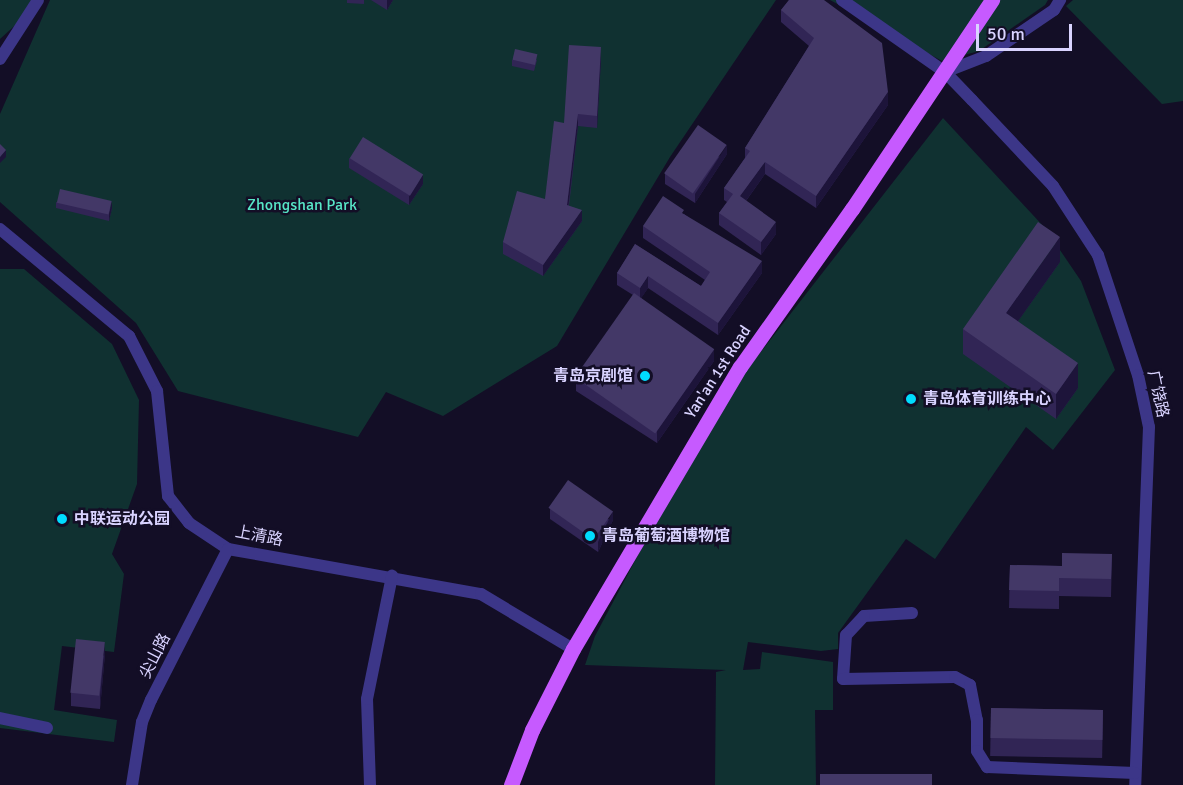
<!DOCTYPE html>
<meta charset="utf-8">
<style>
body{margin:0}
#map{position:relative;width:1183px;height:785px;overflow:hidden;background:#130e26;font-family:Signika,"Noto Sans SC",sans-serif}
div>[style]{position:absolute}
.green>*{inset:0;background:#103131}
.minor>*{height:12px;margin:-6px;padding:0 6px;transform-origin:6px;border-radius:6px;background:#3c3688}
.major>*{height:15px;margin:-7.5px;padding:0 7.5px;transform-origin:7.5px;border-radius:7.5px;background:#c65aff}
.wall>*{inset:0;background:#312555;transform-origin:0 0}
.shaded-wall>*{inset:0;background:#1d143a}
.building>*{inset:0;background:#433867;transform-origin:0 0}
.dots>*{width:16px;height:16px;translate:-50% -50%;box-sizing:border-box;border:3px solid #130e26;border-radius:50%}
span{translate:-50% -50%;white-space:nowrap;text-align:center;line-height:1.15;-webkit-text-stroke:5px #130e26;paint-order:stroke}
.park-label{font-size:16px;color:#57e6c7}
.street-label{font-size:16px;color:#d9d3ff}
.poi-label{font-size:16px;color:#d9d3ff;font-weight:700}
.right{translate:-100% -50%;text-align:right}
.left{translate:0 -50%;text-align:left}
.scale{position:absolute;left:976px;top:24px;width:96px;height:27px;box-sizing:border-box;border:3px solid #d9d3ff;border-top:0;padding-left:8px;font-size:18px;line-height:21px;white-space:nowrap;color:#d9d3ff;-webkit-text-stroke:4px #130e26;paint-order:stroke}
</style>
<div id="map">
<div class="green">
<div style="clip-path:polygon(0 0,43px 0,0 39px)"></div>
<div style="clip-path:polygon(50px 0,776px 0,670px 157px,557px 346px,443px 416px,386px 392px,358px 437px,178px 391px,136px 323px,0 202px,0 114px)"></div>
<div style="clip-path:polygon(830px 0,1048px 0,1045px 5px,979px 51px,942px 61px)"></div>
<div style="clip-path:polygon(1073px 0,1183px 0,1183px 101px,1162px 104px,1066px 6px)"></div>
<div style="clip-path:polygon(943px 118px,1045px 228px,1081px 281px,1115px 370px,1053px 450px,1026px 427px,935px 559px,906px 539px,838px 633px,838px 649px,821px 651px,748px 642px,743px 670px,760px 669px,762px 652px,833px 662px,833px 710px,815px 710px,816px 785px,715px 785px,716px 672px,726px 670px,585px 665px,595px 636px,654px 525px,746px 371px)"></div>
<div style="clip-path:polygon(0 269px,24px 269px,112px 344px,139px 400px,137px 484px,112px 554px,124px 574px,114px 652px,62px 646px,54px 710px,117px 720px,114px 742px,0 728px)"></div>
</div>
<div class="minor">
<div style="left:842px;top:0;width:126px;rotate:35deg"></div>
<div style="left:945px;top:72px;width:39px;rotate:46deg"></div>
<div style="left:972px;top:100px;width:118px;rotate:46.7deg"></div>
<div style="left:1053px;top:186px;width:82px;rotate:56.9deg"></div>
<div style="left:1098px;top:255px;width:126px;rotate:71.6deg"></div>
<div style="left:1138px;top:375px;width:53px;rotate:78.1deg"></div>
<div style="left:1149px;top:427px;width:358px;rotate:92.2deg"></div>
<div style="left:0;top:59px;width:70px;rotate:-57.2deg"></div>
<div style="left:945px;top:72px;width:44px;rotate:-21.3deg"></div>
<div style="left:986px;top:56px;width:82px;rotate:-34.1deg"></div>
<div style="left:1054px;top:10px;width:12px;rotate:-59deg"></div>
<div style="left:0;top:229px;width:168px;rotate:39.7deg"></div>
<div style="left:129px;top:336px;width:62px;rotate:63deg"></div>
<div style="left:157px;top:391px;width:106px;rotate:84deg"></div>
<div style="left:168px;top:496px;width:34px;rotate:52deg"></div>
<div style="left:189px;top:523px;width:47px;rotate:33.7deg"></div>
<div style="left:228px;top:549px;width:257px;rotate:10.1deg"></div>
<div style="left:481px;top:594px;width:107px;rotate:30.9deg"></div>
<div style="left:912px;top:613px;width:48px;rotate:176.4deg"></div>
<div style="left:864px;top:616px;width:26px;rotate:133deg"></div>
<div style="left:846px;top:635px;width:44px;rotate:93.9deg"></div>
<div style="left:843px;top:679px;width:112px;rotate:-1deg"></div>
<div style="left:955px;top:677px;width:17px;rotate:28deg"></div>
<div style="left:970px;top:685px;width:36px;rotate:79deg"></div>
<div style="left:977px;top:720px;width:31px;rotate:90deg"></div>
<div style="left:977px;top:751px;width:19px;rotate:58deg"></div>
<div style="left:987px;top:767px;width:148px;rotate:2.3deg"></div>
<div style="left:0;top:718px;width:48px;rotate:12deg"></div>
<div style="left:132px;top:785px;width:64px;rotate:-81deg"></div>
<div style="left:142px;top:722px;width:24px;rotate:-68deg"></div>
<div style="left:151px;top:700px;width:169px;rotate:-63deg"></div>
<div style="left:370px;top:785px;width:86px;rotate:-92deg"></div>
<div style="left:367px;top:699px;width:126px;rotate:-78.5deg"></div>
</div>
<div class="major">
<div style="left:511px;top:785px;width:59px;rotate:-69.1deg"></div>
<div style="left:532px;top:730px;width:91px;rotate:-63.2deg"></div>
<div style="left:573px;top:649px;width:328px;rotate:-59.4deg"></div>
<div style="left:740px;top:367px;width:194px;rotate:-54.7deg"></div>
<div style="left:852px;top:209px;width:252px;rotate:-56.2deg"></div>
</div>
<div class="wall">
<div style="clip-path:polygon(347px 0,364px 0,364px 4px,347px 3px)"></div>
<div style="clip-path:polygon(371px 0,393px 0,387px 10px)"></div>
<div style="clip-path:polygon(789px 0,888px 105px,816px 208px,765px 174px,746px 201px,776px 234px,761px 255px,719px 225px,719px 213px,727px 202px,724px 200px,724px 188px,745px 158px,745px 148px,809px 46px,781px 22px,781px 10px)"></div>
<div style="clip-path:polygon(601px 59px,597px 128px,578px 126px,569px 206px,582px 221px,543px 276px,503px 254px,503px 242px,545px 199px,564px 123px)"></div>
<div style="clip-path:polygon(512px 60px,537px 60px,534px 71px,512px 66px)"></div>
<div style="clip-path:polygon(727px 154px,695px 203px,665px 184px,665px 174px)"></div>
<div style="clip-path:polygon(349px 158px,423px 184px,409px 205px,349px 168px)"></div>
<div style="clip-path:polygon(56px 202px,112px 208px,109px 221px,56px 208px)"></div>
<div style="clip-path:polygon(684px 214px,762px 273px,718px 335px,648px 288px,641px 298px,714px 361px,657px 443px,576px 391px,576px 378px,633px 295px,617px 285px,617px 273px,635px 244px,701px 286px,705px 280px,643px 238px,643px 226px)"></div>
<div style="clip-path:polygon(1060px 262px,1018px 321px,1078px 388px,1056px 419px,963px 354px,963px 329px)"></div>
<div style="clip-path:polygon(550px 509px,613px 520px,598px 552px,550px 519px)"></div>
<div style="clip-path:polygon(1112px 554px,1111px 597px,1059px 596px,1059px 609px,1009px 608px,1010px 565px,1062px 566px)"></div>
<div style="clip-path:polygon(105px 654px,100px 709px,71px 706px,71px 693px)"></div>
<div style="left:991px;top:708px;width:112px;height:48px;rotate:1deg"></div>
</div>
<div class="shaded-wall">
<div style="clip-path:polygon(387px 0,393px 0,387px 10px)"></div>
<div style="clip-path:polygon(601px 47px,601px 59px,597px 128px,597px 116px)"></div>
<div style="clip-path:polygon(888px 92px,888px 105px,816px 208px,816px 196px)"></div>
<div style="clip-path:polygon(578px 114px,578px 126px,567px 217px,567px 205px)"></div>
<div style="clip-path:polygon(727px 145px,727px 154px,695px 203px,695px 194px)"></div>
<div style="clip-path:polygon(6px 150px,6px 157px,0 163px,0 157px)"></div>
<div style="clip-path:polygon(765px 162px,765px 174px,740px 209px,740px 196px)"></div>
<div style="clip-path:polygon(423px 175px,423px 184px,409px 205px,409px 196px)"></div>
<div style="clip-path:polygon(112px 201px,112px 208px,109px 221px,109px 214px)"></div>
<div style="clip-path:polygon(582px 210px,582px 221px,543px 276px,543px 265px)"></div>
<div style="clip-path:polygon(776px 222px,776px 234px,761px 255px,761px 242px)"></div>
<div style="clip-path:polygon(1060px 237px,1060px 262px,1006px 338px,1006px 313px)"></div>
<div style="clip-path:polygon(762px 261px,762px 273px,718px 335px,718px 323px)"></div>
<div style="clip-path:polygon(648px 276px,648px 288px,640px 300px,640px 288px)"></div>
<div style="clip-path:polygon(714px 349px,714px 361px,657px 443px,657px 431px)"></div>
<div style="clip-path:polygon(1078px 363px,1078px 388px,1056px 419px,1056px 394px)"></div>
<div style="clip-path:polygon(613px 511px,613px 520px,598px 552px,598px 542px)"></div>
<div style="clip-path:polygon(105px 642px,105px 654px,100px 709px,100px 696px)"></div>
</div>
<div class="building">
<div style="clip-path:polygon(789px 0,824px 0,882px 43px,888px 92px,816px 196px,765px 162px,740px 196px,776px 222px,761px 242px,719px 213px,733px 194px,724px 188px,750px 151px,745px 148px,814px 38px,781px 10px)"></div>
<div style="clip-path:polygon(569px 45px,601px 47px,597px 116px,578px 114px,567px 205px,582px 210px,543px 265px,503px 242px,517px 191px,545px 199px,554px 121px,564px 123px)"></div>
<div style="left:515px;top:49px;width:23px;height:11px;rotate:13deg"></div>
<div style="left:698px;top:125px;width:35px;height:59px;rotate:35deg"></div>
<div style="left:363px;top:137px;width:71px;height:25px;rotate:32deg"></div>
<div style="clip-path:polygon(0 144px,6px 150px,0 157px)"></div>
<div style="left:60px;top:189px;width:53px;height:14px;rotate:13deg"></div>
<div style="clip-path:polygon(663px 196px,684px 210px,682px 213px,762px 261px,718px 323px,648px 276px,640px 288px,617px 273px,635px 244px,701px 286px,710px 272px,643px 226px)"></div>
<div style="clip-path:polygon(1038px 222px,1060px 237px,1006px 313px,1078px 363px,1056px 394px,963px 329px)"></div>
<div style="left:634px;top:293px;width:98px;height:103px;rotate:35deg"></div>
<div style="left:568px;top:480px;width:55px;height:34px;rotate:35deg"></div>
<div style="clip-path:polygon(1062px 553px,1112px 554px,1111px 579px,1059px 578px,1059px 591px,1009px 590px,1010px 565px,1062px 566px)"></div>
<div style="left:76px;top:639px;width:29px;height:54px;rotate:6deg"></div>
<div style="left:991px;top:708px;width:112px;height:30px;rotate:1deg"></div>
<div style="left:820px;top:774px;width:112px;height:11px"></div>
</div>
<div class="dots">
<div style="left:645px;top:376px;background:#00dcfe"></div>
<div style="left:911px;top:399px;background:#00dcfe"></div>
<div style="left:62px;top:519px;background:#00dcfe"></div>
<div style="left:590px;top:536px;background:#00dcfe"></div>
</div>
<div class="park-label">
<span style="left:302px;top:205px">Zhongshan Park</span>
</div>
<div class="street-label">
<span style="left:718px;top:372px;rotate:-57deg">Yan'an 1st Road</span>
<span style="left:1158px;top:394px;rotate:78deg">广饶路</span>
<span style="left:259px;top:536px;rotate:11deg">上清路</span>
<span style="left:155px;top:656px;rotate:-63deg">尖山路</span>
</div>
<div class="poi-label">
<span class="right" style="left:633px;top:376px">青岛京剧馆</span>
<span class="left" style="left:923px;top:399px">青岛体育训练中心</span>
<span class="left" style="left:74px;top:519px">中联运动公园</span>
<span class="left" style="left:602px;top:536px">青岛葡萄酒博物馆</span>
</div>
<div class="scale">50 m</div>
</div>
